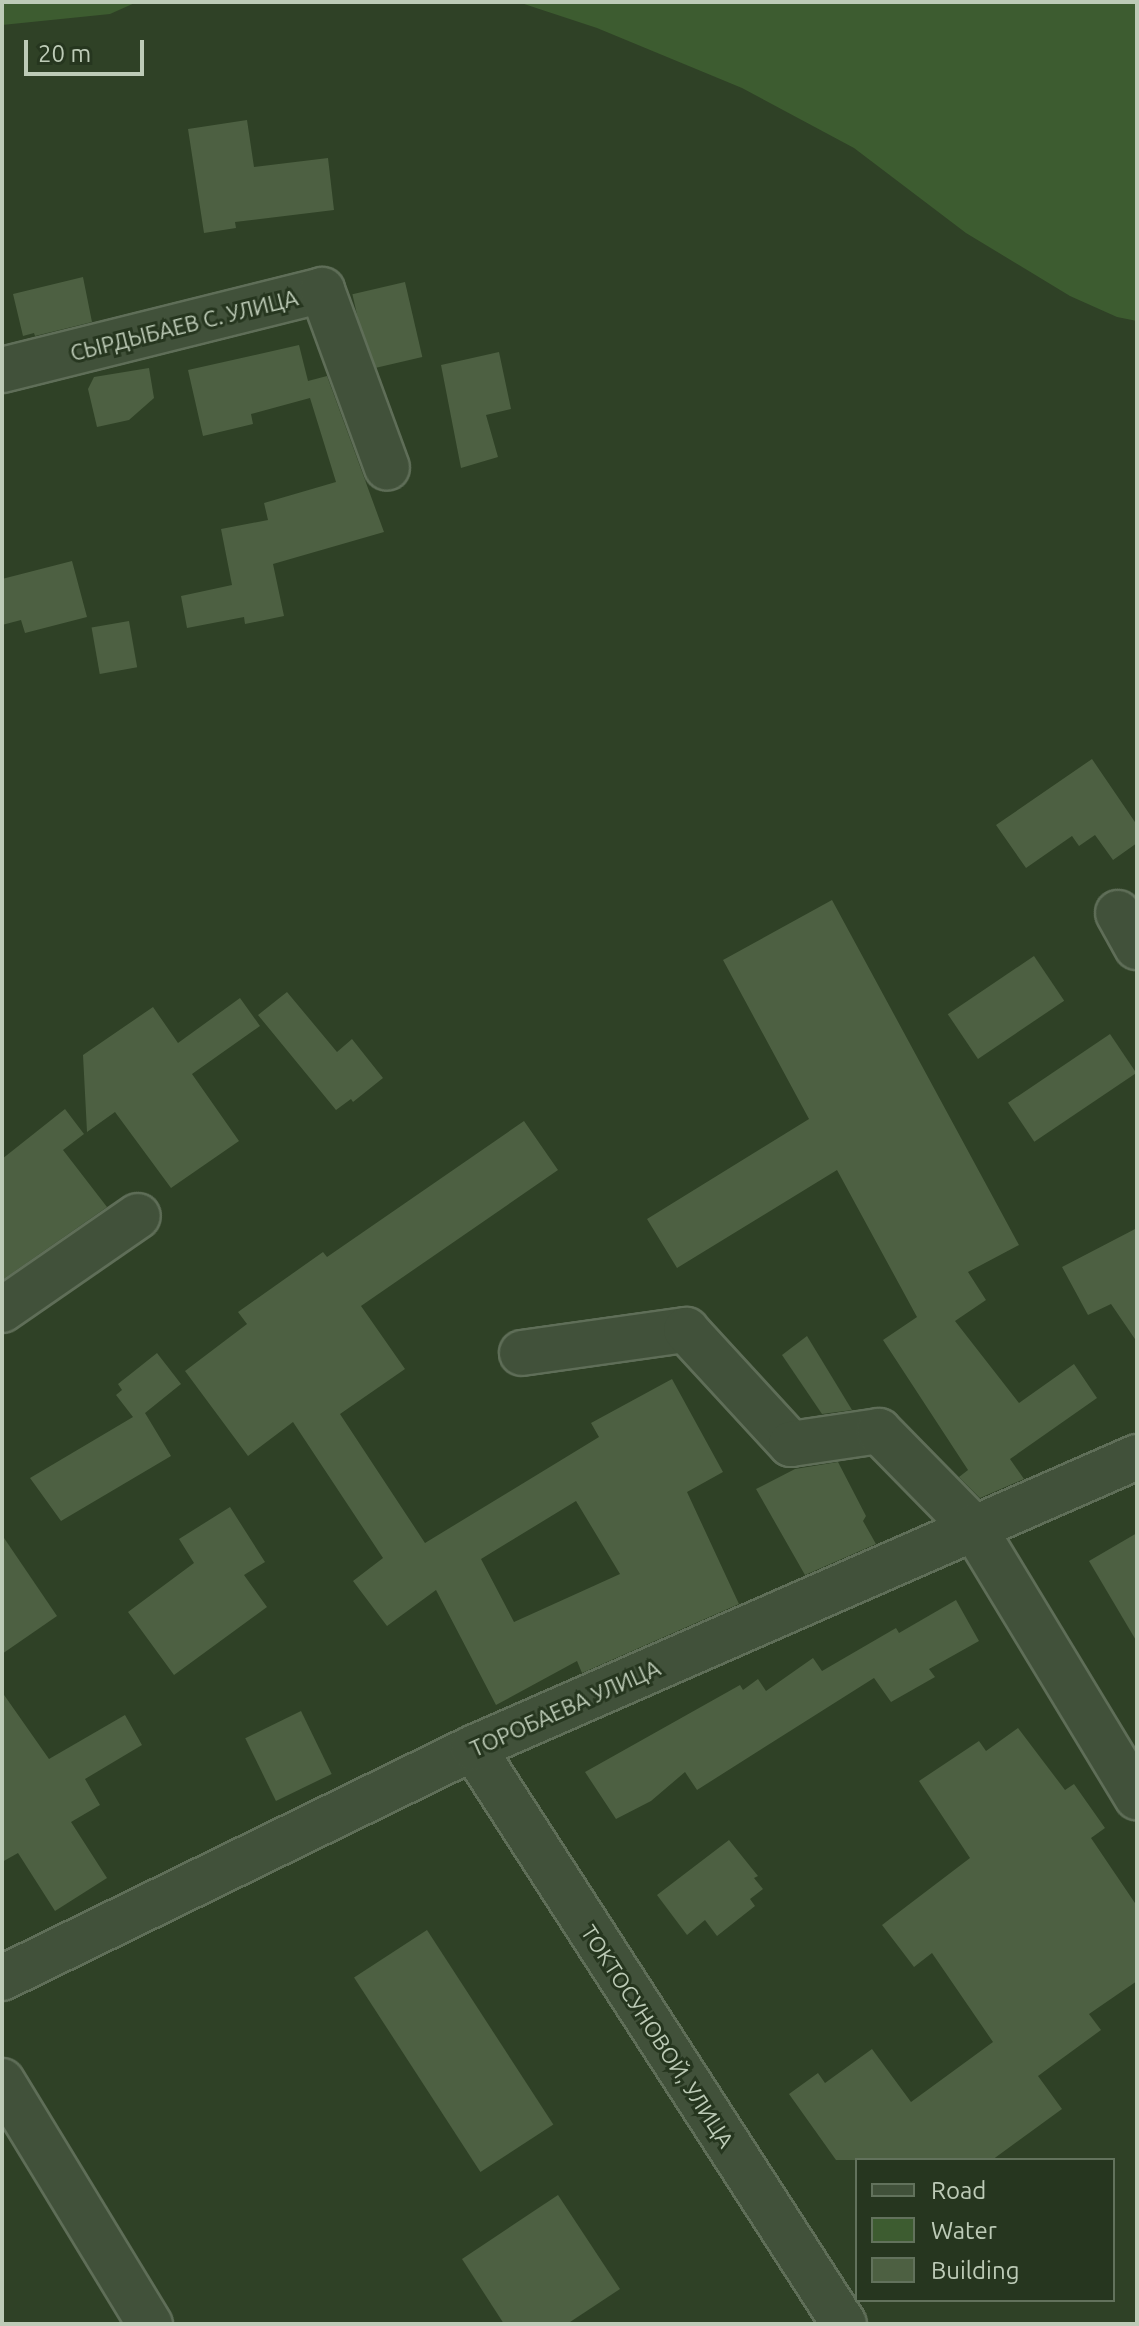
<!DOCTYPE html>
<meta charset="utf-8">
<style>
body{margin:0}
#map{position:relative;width:1139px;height:2326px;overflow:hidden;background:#2f4126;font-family:Ubuntu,sans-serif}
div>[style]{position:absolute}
.water>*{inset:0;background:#3d5c30}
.building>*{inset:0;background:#4d6042;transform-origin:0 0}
.roads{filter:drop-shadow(2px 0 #5f6e58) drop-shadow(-2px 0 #5f6e58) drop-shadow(0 2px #5f6e58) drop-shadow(0 -2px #5f6e58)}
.minor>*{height:44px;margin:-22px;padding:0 22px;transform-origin:22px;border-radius:22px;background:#41513a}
span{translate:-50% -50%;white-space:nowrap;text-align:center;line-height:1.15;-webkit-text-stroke:6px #26361f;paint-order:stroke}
.street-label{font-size:22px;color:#bdcbb7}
.frame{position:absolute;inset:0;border:4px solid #bdcbb7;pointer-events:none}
.legend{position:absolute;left:855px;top:2158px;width:260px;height:144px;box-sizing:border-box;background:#26361f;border:2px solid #62725c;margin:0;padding:10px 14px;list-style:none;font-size:24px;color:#bdcbb7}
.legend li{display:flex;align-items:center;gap:16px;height:40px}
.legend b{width:40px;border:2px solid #62725c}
.scale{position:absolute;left:24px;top:40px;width:120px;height:36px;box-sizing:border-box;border:4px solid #bdcbb7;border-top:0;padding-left:10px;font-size:24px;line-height:28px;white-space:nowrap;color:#bdcbb7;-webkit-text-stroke:6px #26361f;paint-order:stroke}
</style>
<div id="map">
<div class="water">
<div style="clip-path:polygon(2px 2px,137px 2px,110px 14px,2px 25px)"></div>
<div style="clip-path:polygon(518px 2px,1137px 2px,1137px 321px,1117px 317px,1070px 296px,966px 233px,854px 148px,742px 88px,597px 28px)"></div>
</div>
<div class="building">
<div style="clip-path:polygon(247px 120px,254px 167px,328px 158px,334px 210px,235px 222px,236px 228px,204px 233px,188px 129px)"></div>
<div style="clip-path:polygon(83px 277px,92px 322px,35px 336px,34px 333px,23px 336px,13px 294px)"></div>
<div style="left:405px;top:282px;width:77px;height:54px;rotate:77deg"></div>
<div style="clip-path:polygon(299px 345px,308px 381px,327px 376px,384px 532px,273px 564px,284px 616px,245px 624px,244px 617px,187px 628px,181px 596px,232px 585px,221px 529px,268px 520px,264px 503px,336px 482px,310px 398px,251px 414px,253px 424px,203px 436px,188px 370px)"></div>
<div style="clip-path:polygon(499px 352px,511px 409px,486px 415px,498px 457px,461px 468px,441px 365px)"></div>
<div style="clip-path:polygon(149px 368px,154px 398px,129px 420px,97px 427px,88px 389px,94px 377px)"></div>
<div style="clip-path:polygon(72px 561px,87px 617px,25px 633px,21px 620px,2px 625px,2px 579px)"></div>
<div style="left:129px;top:621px;width:47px;height:38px;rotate:80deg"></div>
<div style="clip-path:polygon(1092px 759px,1137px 825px,1137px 843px,1113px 860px,1095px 835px,1079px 846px,1072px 836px,1026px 868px,996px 825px)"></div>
<div style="clip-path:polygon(832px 900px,1019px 1245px,968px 1272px,986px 1300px,955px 1321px,1019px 1403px,1074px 1364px,1097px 1398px,1010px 1459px,1024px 1479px,980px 1498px,959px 1477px,968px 1470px,883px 1340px,917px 1317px,837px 1170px,677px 1268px,647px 1219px,809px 1119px,723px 960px)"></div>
<div style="left:1034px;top:956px;width:54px;height:104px;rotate:56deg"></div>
<div style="clip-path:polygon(287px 992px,337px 1052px,352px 1039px,383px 1078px,353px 1102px,351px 1099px,336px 1110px,258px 1015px)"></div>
<div style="clip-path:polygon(240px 998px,260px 1026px,192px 1074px,239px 1141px,171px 1188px,115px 1112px,87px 1132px,83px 1055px,153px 1007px,178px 1043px)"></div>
<div style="left:1110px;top:1034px;width:47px;height:123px;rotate:56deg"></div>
<div style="clip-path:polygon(65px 1109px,84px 1134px,63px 1150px,107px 1207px,2px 1280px,2px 1159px)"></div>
<div style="clip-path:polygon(evenodd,524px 1121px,558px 1170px,361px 1306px,405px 1369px,340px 1414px,425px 1543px,599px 1437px,591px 1423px,672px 1379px,723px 1472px,687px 1492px,739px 1604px,582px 1673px,577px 1661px,496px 1705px,436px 1590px,387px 1626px,353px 1581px,383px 1558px,293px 1422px,248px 1456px,185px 1371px,247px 1324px,238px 1312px,323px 1252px,327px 1257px,524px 1121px,576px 1501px,620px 1574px,514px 1622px,481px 1559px,576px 1501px)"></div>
<div style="clip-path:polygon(1137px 1228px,1137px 1342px,1111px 1304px,1088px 1315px,1062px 1267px)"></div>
<div style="clip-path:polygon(807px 1336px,852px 1410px,822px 1414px,782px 1355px)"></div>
<div style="clip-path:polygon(157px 1353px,181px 1384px,145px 1413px,171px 1456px,61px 1521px,30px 1478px,133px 1417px,116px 1395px,122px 1390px,118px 1384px)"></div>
<div style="clip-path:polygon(838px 1462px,866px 1516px,863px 1521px,876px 1544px,805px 1575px,756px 1489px,795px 1469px)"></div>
<div style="clip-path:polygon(230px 1507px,265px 1562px,244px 1575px,267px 1607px,174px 1675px,128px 1612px,194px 1563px,179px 1539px)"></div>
<div style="clip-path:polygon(1137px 1533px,1137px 1642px,1089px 1561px)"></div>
<div style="clip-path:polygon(2px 1535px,57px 1616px,2px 1654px)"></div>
<div style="clip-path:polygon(956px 1600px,979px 1641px,929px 1669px,935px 1677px,891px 1702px,874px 1678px,697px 1790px,685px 1772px,651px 1801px,616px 1819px,585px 1772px,740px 1685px,743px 1690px,758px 1679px,766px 1691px,813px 1658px,822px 1671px,896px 1628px,899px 1633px)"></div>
<div style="clip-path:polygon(2px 1692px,49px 1759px,125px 1715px,142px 1745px,85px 1779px,100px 1805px,71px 1822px,107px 1878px,55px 1911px,18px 1853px,2px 1862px)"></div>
<div style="left:301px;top:1711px;width:70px;height:62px;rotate:64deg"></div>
<div style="clip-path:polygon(1018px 1728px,1065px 1790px,1074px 1784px,1105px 1828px,1091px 1838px,1137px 1906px,1137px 1981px,1089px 2014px,1101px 2030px,1038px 2076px,1062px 2109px,992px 2160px,836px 2160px,789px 2094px,818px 2073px,825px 2083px,872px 2049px,911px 2102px,993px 2042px,932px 1953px,914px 1967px,882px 1925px,970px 1858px,919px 1781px,979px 1741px,986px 1751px)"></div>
<div style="clip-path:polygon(729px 1840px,758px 1876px,754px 1878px,763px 1889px,750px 1899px,755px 1906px,717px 1936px,705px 1920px,687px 1935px,657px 1895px)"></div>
<div style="left:427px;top:1930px;width:232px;height:87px;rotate:57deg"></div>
<div style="clip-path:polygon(558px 2195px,620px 2289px,567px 2324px,504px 2324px,462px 2259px)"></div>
</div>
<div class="roads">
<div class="minor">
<div style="left:2px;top:370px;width:330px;rotate:-14deg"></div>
<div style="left:322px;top:290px;width:189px;rotate:69.9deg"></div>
<div style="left:1118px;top:913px;width:39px;rotate:61deg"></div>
<div style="left:2px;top:1310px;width:165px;rotate:-34.7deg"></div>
<div style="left:522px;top:1353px;width:166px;rotate:-8deg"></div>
<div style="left:686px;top:1330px;width:155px;rotate:47.4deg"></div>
<div style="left:791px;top:1444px;width:89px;rotate:-8.4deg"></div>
<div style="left:879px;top:1431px;width:136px;rotate:45.6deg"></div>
<div style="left:974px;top:1528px;width:315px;rotate:58.8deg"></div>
<div style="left:473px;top:1748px;width:685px;rotate:57.21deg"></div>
<div style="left:2px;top:1978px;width:524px;rotate:-26.03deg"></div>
<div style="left:473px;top:1748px;width:725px;rotate:-23.67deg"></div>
<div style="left:2px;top:2081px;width:285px;rotate:58.7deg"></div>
</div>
</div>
<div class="street-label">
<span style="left:184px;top:325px;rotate:-14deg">СЫРДЫБАЕВ С. УЛИЦА</span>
<span style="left:565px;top:1708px;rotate:-24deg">ТОРОБАЕВА УЛИЦА</span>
<span style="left:658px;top:2036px;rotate:57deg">ТОКТОСУНОВОЙ, УЛИЦА</span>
</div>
<div class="frame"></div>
<ul class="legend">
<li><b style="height:10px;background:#41513a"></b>Road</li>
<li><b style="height:22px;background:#3d5c30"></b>Water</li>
<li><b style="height:22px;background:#4d6042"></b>Building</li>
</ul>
<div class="scale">20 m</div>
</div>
